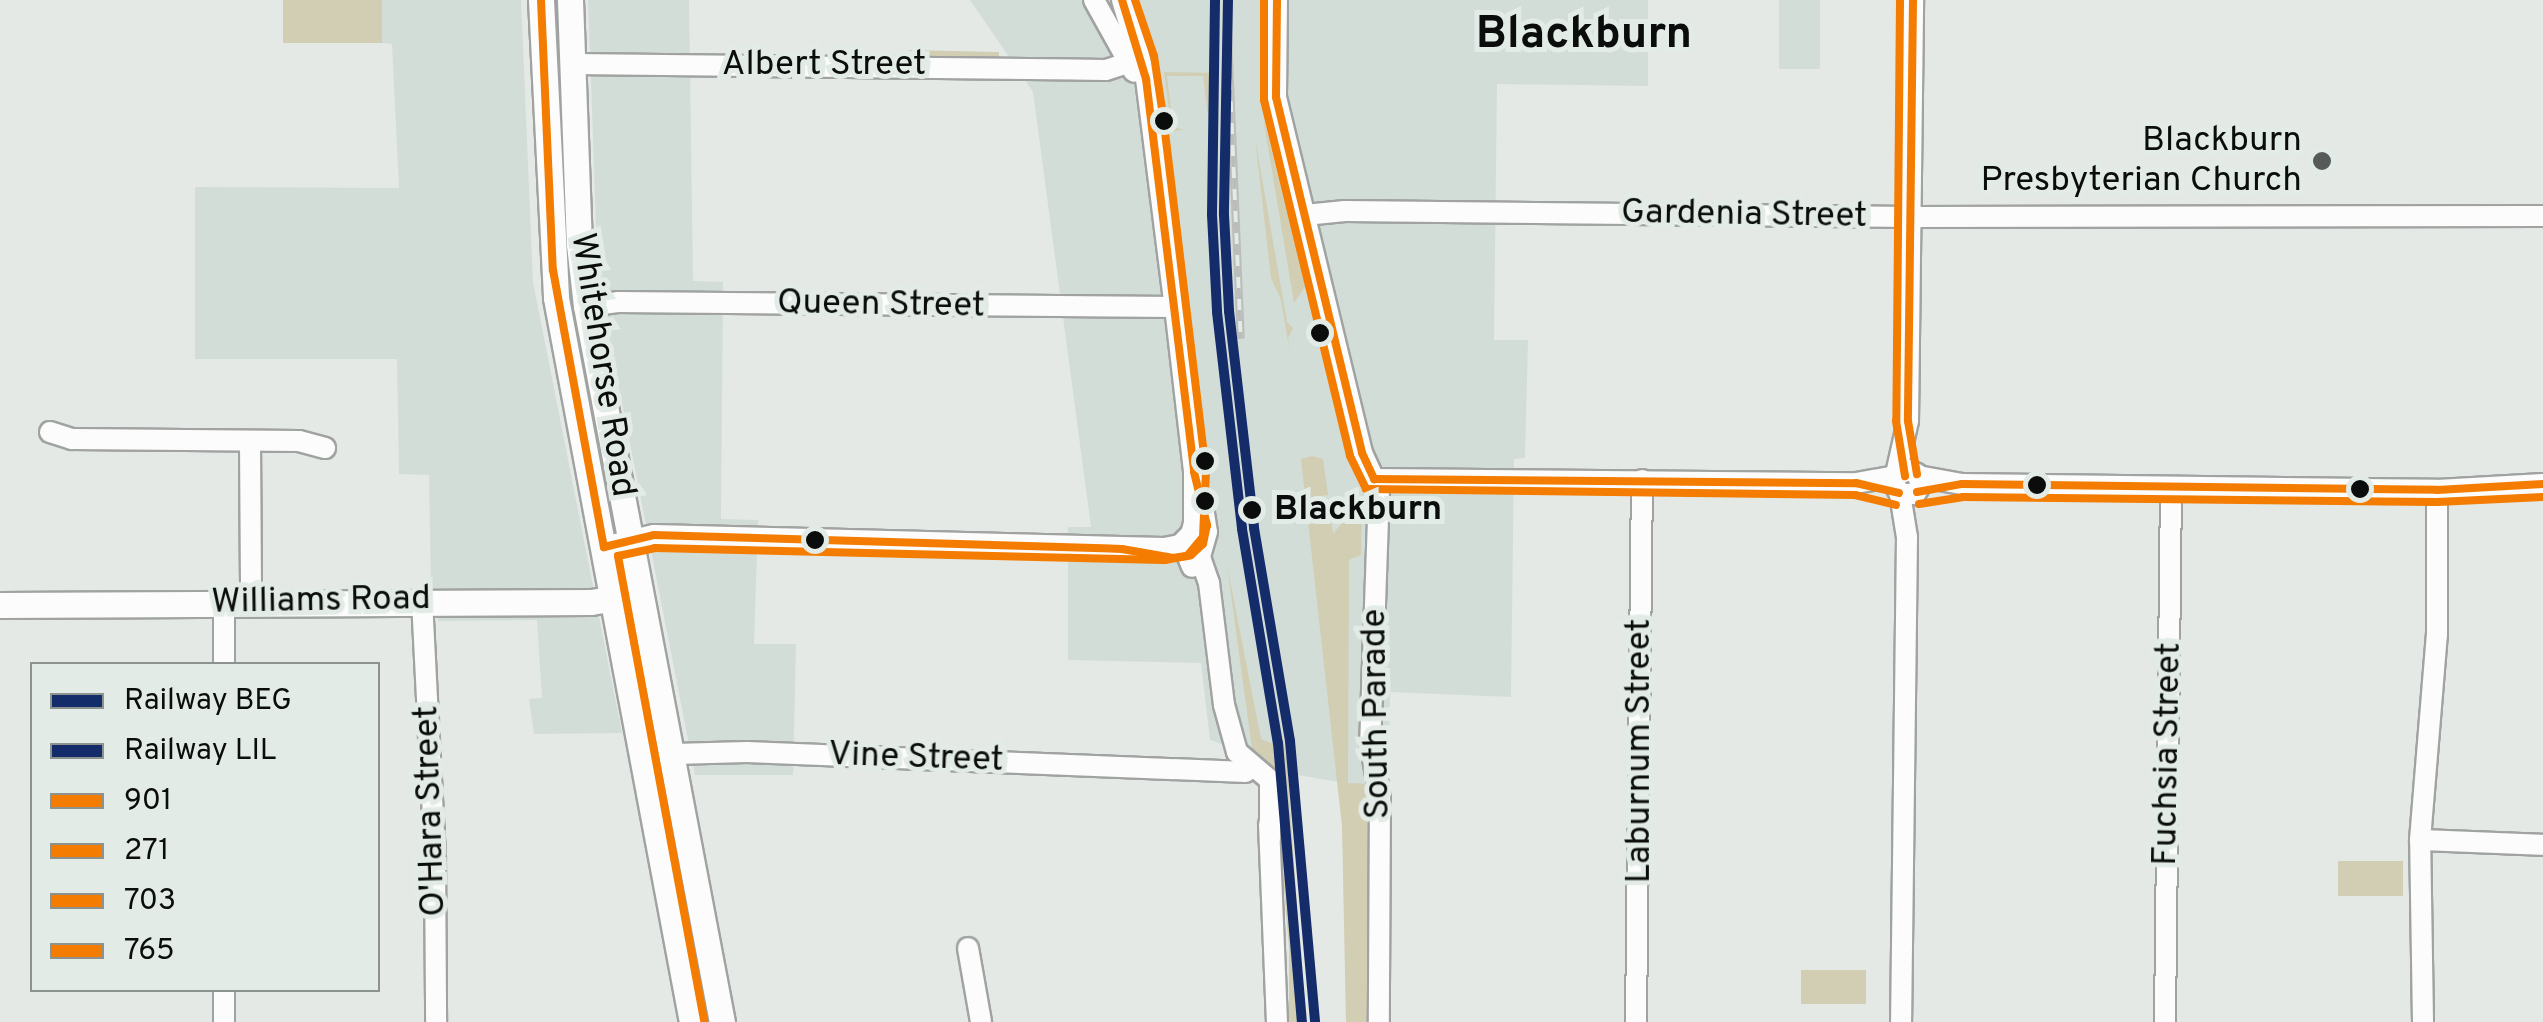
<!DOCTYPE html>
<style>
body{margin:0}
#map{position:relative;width:2543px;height:1022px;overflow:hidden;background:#e4e9e6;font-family:Overpass,sans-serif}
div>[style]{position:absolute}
.built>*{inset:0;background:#d3ddd7;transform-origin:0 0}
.green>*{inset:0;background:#d1ceb3;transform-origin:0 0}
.roads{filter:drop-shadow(2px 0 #a0a3a1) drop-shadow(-2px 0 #a0a3a1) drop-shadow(0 2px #a0a3a1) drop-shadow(0 -2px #a0a3a1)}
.minor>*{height:20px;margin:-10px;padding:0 10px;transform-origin:10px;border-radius:10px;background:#fbfcfb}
.major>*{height:25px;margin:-12.5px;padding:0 12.5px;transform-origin:12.5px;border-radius:12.5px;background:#fbfcfb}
.rail>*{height:8px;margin-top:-4px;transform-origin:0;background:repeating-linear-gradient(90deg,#e2ebe6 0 11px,#bbbdbc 0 22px);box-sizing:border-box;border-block:2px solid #bbbdbc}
.bus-1>*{height:8px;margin:-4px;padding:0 4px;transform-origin:4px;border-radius:4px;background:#f37c01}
.bus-2>*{height:8px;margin:-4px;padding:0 4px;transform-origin:4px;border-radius:4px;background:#f37c01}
.bus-3>*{height:8px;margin:-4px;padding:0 4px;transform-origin:4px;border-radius:4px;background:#f37c01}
.bus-4>*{height:8px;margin:-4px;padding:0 4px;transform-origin:4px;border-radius:4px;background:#f37c01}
.rail-1>*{height:10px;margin:-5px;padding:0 5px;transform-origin:5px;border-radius:5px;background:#152c6b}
.rail-2>*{height:10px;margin:-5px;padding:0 5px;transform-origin:5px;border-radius:5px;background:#152c6b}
.dots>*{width:28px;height:28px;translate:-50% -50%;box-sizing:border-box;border:5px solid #e2ebe6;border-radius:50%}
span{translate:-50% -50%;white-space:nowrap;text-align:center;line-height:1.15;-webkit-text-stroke:10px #e2ebe6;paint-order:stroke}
.street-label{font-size:35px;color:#0a0d0b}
.poi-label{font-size:35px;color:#0a0d0b}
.right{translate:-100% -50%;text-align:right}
.stop-label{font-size:35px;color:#0a0d0b;font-weight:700}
.left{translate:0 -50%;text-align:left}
.district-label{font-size:45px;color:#0a0d0b;font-weight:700}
.legend{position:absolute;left:30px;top:662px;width:350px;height:330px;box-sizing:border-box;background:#e2ebe6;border:2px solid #8c928e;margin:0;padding:12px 18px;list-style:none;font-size:30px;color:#0a0d0b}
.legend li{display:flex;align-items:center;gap:20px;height:50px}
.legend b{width:50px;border:2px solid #8c928e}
</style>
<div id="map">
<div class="built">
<div style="clip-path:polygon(382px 0,521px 0,533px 282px,622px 733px,534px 734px,529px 699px,542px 698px,537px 620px,438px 621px,436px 590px,431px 590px,429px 475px,399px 474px,397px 359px,195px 359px,195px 187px,399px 188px,392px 44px,382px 43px)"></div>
<div style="clip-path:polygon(588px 0,689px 0,693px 281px,723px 282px,721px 519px,758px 520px,754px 644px,796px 644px,793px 775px,695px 775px,598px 280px)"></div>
<div style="clip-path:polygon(970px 0,1648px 0,1648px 86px,1497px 84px,1494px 340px,1528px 340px,1525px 458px,1514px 459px,1511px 697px,1390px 692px,1389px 784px,1351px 784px,1274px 771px,1246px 752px,1210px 740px,1201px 663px,1068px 660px,1068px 527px,1091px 527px,1033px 92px)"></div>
<div style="left:1779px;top:0;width:41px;height:69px"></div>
</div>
<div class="green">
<div style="left:283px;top:0;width:99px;height:43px"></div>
<div style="clip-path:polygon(551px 0,560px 0,578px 352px,564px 280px)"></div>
<div style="clip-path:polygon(909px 50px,999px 52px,999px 57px,997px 61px,908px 60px)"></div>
<div style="clip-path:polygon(1164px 72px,1217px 73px,1212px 148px,1203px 76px,1167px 76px,1173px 128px,1184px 129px,1172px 132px)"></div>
<div style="clip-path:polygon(1263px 117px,1284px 201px,1294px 219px,1305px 287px,1294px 303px)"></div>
<div style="clip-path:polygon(1255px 138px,1287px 322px,1293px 328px,1288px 338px,1290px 353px,1281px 300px,1271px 278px)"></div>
<div style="clip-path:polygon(1312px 456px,1323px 459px,1328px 495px,1313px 497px,1313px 508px,1330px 511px,1333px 534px,1341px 524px,1335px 512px,1342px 502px,1362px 509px,1361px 555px,1349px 560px,1348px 783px,1372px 784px,1371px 1022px,1346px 1022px,1342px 826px,1301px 459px)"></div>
<div style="clip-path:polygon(1227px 565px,1261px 739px,1281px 747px,1273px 688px,1287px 759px,1305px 1022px,1289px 1022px,1289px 948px,1274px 771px,1253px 756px)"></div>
<div style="left:2338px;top:861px;width:65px;height:35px"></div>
<div style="left:1801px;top:970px;width:65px;height:34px"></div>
</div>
<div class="roads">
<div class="minor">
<div style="left:1094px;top:0;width:82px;rotate:60.9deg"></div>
<div style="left:1122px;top:0;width:83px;rotate:73.1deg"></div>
<div style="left:1146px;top:79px;width:230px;rotate:82.8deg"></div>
<div style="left:1175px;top:307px;width:166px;rotate:83.4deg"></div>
<div style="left:1194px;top:472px;width:51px;rotate:90deg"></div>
<div style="left:1194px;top:523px;width:30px;rotate:105deg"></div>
<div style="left:1186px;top:552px;width:16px;rotate:68deg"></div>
<div style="left:1277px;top:0;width:97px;rotate:90.6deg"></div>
<div style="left:1276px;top:97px;width:366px;rotate:76.4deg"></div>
<div style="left:1362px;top:453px;width:41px;rotate:65.3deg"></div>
<div style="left:1379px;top:490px;width:253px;rotate:92deg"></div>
<div style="left:1370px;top:743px;width:54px;rotate:79.3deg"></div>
<div style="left:1380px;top:796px;width:226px;rotate:90.3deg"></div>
<div style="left:573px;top:64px;width:533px;rotate:0.64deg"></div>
<div style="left:1106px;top:70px;width:25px;rotate:-18deg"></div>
<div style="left:1130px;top:62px;width:15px;rotate:-53deg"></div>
<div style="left:1305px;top:215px;width:40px;rotate:-5.7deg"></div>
<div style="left:1345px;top:211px;width:565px;rotate:0.61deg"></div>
<div style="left:1910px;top:217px;width:633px;rotate:-0.09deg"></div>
<div style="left:586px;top:306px;width:32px;rotate:-7deg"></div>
<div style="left:618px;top:302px;width:557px;rotate:0.51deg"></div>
<div style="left:50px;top:432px;width:23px;rotate:18deg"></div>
<div style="left:72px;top:439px;width:227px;rotate:0.5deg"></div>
<div style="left:299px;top:441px;width:27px;rotate:15deg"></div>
<div style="left:250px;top:443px;width:157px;rotate:89.6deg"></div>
<div style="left:1898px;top:474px;width:12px;rotate:-20deg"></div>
<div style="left:1909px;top:470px;width:9px;rotate:27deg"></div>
<div style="left:1917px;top:474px;width:11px;rotate:68deg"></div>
<div style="left:1921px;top:484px;width:12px;rotate:121deg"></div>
<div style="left:1915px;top:494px;width:15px;rotate:180deg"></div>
<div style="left:1900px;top:494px;width:13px;rotate:-119deg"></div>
<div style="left:1894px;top:483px;width:64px;rotate:-77.3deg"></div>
<div style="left:1908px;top:421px;width:421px;rotate:-89.3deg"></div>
<div style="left:1918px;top:476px;width:45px;rotate:10.3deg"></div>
<div style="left:1962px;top:484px;width:475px;rotate:0.7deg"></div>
<div style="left:2437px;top:490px;width:106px;rotate:-3.2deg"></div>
<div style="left:1374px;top:479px;width:482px;rotate:0.5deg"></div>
<div style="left:1856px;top:483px;width:41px;rotate:-9.9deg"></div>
<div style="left:1900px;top:494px;width:44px;rotate:80.8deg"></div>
<div style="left:1907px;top:537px;width:485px;rotate:90.7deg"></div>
<div style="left:1203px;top:507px;width:25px;rotate:81deg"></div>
<div style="left:1207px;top:532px;width:26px;rotate:106deg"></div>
<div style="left:1200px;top:557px;width:28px;rotate:71deg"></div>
<div style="left:1209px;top:583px;width:123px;rotate:83deg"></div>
<div style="left:1224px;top:705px;width:49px;rotate:74.5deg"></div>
<div style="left:1237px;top:752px;width:43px;rotate:40.3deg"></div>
<div style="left:1270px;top:780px;width:58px;rotate:90deg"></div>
<div style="left:604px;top:547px;width:51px;rotate:-13.5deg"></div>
<div style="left:654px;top:535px;width:510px;rotate:1.46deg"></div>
<div style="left:1164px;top:548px;width:16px;rotate:-11deg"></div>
<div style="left:1180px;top:545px;width:16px;rotate:-45deg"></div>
<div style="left:422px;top:600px;width:260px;rotate:87.1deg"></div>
<div style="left:435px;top:860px;width:162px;rotate:89.6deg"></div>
<div style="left:224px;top:664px;width:57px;rotate:-90deg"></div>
<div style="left:674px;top:754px;width:73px;rotate:-1.6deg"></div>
<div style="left:747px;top:752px;width:499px;rotate:2.3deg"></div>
<div style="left:1269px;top:824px;width:198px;rotate:87.7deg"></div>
<div style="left:2420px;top:840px;width:123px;rotate:2.3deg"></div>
<div style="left:968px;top:948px;width:75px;rotate:80deg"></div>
<div style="left:224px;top:990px;width:32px;rotate:90deg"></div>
<div style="left:1636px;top:1022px;width:542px;rotate:-89.37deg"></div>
<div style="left:2165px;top:1022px;width:535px;rotate:-89.36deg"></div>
<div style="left:2423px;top:1022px;width:182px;rotate:-90.9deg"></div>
<div style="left:2420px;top:840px;width:206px;rotate:-85.3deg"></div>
<div style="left:2437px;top:635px;width:145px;rotate:-90deg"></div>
</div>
<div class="major">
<div style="left:541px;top:0;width:298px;rotate:87.1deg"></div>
<div style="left:556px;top:298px;width:737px;rotate:79.36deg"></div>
<div style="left:570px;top:0;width:244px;rotate:87.9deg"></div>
<div style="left:579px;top:244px;width:62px;rotate:83.6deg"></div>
<div style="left:586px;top:306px;width:729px;rotate:79.25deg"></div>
<div style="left:0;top:605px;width:591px;rotate:-0.29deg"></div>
<div style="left:591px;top:602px;width:36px;rotate:-9deg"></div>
</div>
</div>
<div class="rail">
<div style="left:1228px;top:35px;width:304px;rotate:87.6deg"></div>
</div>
<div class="bus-1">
<div style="left:541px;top:0;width:270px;rotate:87.5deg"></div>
<div style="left:553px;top:270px;width:282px;rotate:79.6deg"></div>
<div style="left:1122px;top:0;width:83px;rotate:73.1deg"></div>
<div style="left:1146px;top:79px;width:396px;rotate:83deg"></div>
<div style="left:1194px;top:472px;width:55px;rotate:76.2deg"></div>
<div style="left:1207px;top:525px;width:19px;rotate:102deg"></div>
<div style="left:604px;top:547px;width:51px;rotate:-13.5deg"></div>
<div style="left:654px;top:535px;width:468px;rotate:1.7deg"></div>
<div style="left:1122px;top:549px;width:52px;rotate:10deg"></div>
<div style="left:1173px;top:558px;width:18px;rotate:-9deg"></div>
<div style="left:1191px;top:555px;width:16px;rotate:-43deg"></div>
</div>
<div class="bus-2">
<div style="left:704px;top:1020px;width:472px;rotate:-100.5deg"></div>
<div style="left:618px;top:556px;width:38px;rotate:-12deg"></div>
<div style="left:655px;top:548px;width:510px;rotate:1.35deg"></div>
<div style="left:1165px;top:560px;width:22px;rotate:-10deg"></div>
<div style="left:1187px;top:556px;width:25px;rotate:-50deg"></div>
<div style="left:1203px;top:537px;width:66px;rotate:-87.4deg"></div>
<div style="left:1206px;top:471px;width:352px;rotate:-96.9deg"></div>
<div style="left:1164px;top:122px;width:67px;rotate:-98.6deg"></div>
<div style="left:1154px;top:56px;width:59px;rotate:-108.7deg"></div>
</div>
<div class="bus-3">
<div style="left:1277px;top:0;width:97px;rotate:90.6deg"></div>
<div style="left:1276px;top:97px;width:366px;rotate:76.4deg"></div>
<div style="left:1362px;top:453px;width:29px;rotate:65deg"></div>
<div style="left:1374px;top:479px;width:482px;rotate:0.5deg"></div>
<div style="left:1856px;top:483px;width:44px;rotate:13.1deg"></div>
<div style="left:1913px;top:0;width:421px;rotate:90.7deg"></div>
<div style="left:1908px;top:421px;width:54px;rotate:80.4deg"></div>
<div style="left:1917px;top:492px;width:46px;rotate:-10.1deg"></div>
<div style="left:1962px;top:484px;width:475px;rotate:0.7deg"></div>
<div style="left:2437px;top:490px;width:106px;rotate:-3.2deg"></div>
</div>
<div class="bus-4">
<div style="left:1264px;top:0;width:100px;rotate:90deg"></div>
<div style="left:1264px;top:100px;width:366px;rotate:76.4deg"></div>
<div style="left:1350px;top:456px;width:37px;rotate:64deg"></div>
<div style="left:1366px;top:489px;width:489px;rotate:0.7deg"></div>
<div style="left:1855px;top:495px;width:42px;rotate:13.7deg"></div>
<div style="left:1900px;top:0;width:421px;rotate:90.5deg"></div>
<div style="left:1896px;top:421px;width:56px;rotate:80.7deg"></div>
<div style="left:1919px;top:504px;width:45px;rotate:-9deg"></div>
<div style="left:1963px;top:497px;width:474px;rotate:0.6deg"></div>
<div style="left:2437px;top:502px;width:106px;rotate:-2.7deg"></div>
</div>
<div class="rail-1">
<div style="left:1228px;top:0;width:215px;rotate:91.1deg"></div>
<div style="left:1224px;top:215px;width:96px;rotate:87deg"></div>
<div style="left:1229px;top:311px;width:218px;rotate:83.4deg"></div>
<div style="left:1254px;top:528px;width:216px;rotate:80.4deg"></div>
<div style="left:1290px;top:741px;width:282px;rotate:84.9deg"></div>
</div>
<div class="rail-2">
<div style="left:1215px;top:0;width:215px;rotate:90.8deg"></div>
<div style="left:1212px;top:215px;width:97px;rotate:87deg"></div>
<div style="left:1217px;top:312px;width:218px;rotate:83.4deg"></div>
<div style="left:1242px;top:529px;width:217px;rotate:80.5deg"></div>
<div style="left:1278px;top:743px;width:280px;rotate:85.1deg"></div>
</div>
<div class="dots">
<div style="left:1164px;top:121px;background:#0a0d0b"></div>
<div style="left:2322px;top:161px;background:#565a58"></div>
<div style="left:1320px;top:333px;background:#0a0d0b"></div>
<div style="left:1205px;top:461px;background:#0a0d0b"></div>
<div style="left:2037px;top:485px;background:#0a0d0b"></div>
<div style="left:2360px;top:489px;background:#0a0d0b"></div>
<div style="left:1205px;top:501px;background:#0a0d0b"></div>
<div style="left:1252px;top:510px;background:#0a0d0b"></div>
<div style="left:815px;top:540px;background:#0a0d0b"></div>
</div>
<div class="street-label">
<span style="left:824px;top:65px">Albert Street</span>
<span style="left:1744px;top:215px;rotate:1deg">Gardenia Street</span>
<span style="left:881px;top:305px;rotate:1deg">Queen Street</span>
<span style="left:602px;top:365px;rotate:81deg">Whitehorse Road</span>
<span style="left:321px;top:601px;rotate:-1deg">Williams Road</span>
<span style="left:1377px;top:714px;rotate:-91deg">South Parade</span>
<span style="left:1640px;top:751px;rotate:-90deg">Laburnum Street</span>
<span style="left:2168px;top:754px;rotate:-89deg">Fuchsia Street</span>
<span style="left:916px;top:758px;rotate:2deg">Vine Street</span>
<span style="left:431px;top:811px;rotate:-92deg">O'Hara Street</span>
</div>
<div class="poi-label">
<span class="right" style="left:2302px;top:161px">Blackburn<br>Presbyterian Church</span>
</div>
<div class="stop-label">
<span class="left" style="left:1274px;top:510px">Blackburn</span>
</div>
<div class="district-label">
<span style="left:1584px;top:36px">Blackburn</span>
</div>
<ul class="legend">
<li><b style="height:12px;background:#152c6b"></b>Railway BEG</li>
<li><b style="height:12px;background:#152c6b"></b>Railway LIL</li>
<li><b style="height:12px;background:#f37c01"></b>901</li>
<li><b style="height:12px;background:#f37c01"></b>271</li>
<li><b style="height:12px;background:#f37c01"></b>703</li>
<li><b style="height:12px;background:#f37c01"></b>765</li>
</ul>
</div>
